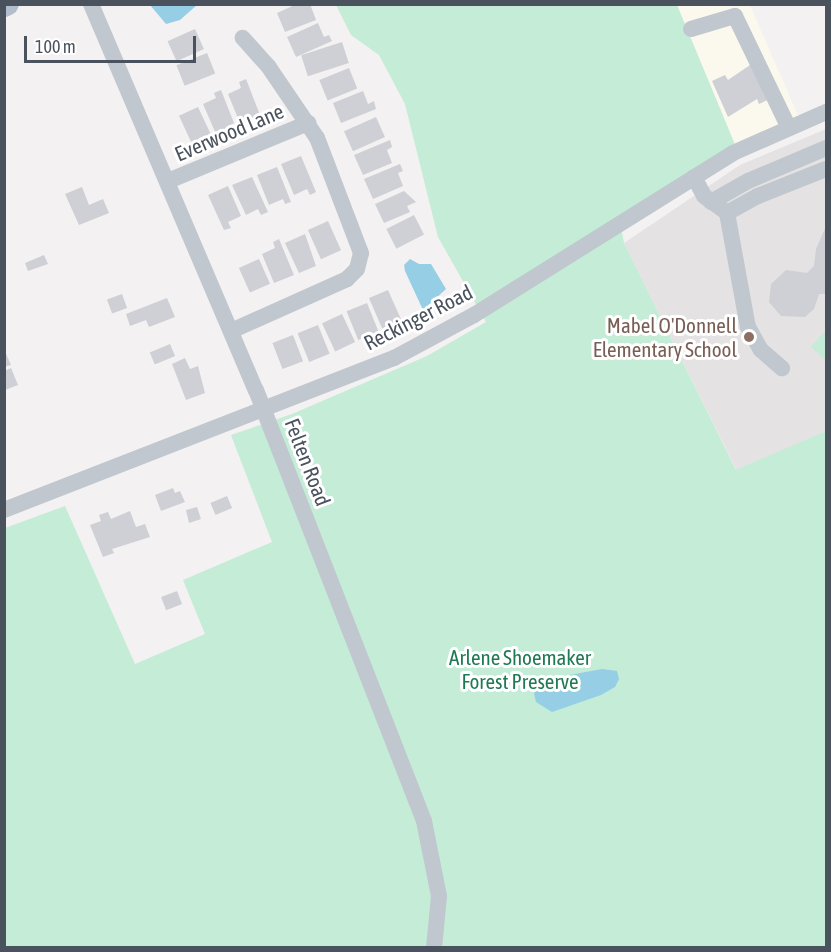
<!DOCTYPE html>
<style>
body{margin:0}
#map{position:relative;width:831px;height:952px;overflow:hidden;background:#f3f1f1;font-family:"Asap Condensed",sans-serif}
div>[style]{position:absolute}
.commercial>*{inset:0;background:#fbf8ed}
.education>*{inset:0;background:#e4e2e2}
.green>*{inset:0;background:#c4ecd7}
.water>*{inset:0;background:#95cee5}
.building>*{inset:0;background:#ced0d5;transform-origin:0 0}
.minor>*{height:16px;margin:-8px;padding:0 8px;transform-origin:8px;border-radius:8px;background:#c0c7ce}
.major>*{height:21px;margin:-10.5px;padding:0 10.5px;transform-origin:10.5px;border-radius:10.5px;background:#b3becd}
.dots>*{width:16px;height:16px;translate:-50% -50%;box-sizing:border-box;border:3px solid #fff;border-radius:50%}
span{translate:-50% -50%;white-space:nowrap;text-align:center;line-height:1.15;-webkit-text-stroke:6px #fff;paint-order:stroke}
.street-label{font-size:21px;color:#4a525d}
.education-label{font-size:21px;color:#785e54}
.right{translate:-100% -50%;text-align:right}
.park-label{font-size:21px;color:#207954}
.frame{position:absolute;inset:0;border:6px solid #4a525d;pointer-events:none}
.scale{position:absolute;left:24px;top:36px;width:172px;height:27px;box-sizing:border-box;border:3px solid #4a525d;border-top:0;padding-left:8px;font-size:18px;line-height:21px;white-space:nowrap;color:#4a525d;-webkit-text-stroke:4px #fff;paint-order:stroke}
</style>
<div id="map">
<div class="commercial">
<div style="clip-path:polygon(677px 5px,750px 5px,800px 120px,736px 147px)"></div>
</div>
<div class="education">
<div style="clip-path:polygon(826px 129px,826px 431px,737px 471px,624px 243px,740px 165px)"></div>
</div>
<div class="green">
<div style="clip-path:polygon(336px 5px,677px 5px,736px 147px,619px 216px,624px 243px,736px 470px,826px 431px,826px 947px,5px 948px,5px 528px,65px 506px,135px 664px,205px 634px,183px 580px,272px 542px,231px 435px,292px 414px,427px 356px,486px 322px,438px 237px,405px 104px,379px 55px,351px 35px)"></div>
<div style="clip-path:polygon(823px 333px,826px 333px,826px 361px,811px 347px)"></div>
</div>
<div class="water">
<div style="clip-path:polygon(150px 5px,197px 5px,180px 20px,166px 24px)"></div>
<div style="clip-path:polygon(410px 259px,419px 264px,431px 264px,446px 289px,423px 310px,405px 271px,404px 265px)"></div>
<div style="clip-path:polygon(602px 669px,617px 671px,619px 679px,615px 687px,601px 695px,552px 712px,536px 702px,534px 693px,548px 679px)"></div>
</div>
<div class="building">
<div style="clip-path:polygon(297px 4px,310px 4px,316px 20px,285px 32px,277px 13px)"></div>
<div style="clip-path:polygon(318px 23px,324px 37px,329px 35px,332px 41px,296px 57px,287px 37px)"></div>
<div style="left:195px;top:29px;width:22px;height:30px;rotate:66deg"></div>
<div style="left:342px;top:42px;width:22px;height:43px;rotate:72deg"></div>
<div style="left:207px;top:53px;width:22px;height:33px;rotate:68deg"></div>
<div style="clip-path:polygon(756px 61px,772px 98px,759px 104px,757px 99px,728px 117px,712px 81px,725px 75px,728px 80px)"></div>
<div style="left:349px;top:68px;width:22px;height:32px;rotate:68deg"></div>
<div style="clip-path:polygon(246px 79px,260px 115px,240px 123px,228px 94px,241px 88px,239px 82px)"></div>
<div style="clip-path:polygon(221px 90px,234px 123px,216px 134px,203px 104px,216px 98px,214px 93px)"></div>
<div style="clip-path:polygon(363px 91px,368px 104px,374px 101px,376px 109px,341px 123px,333px 103px)"></div>
<div style="left:198px;top:107px;width:31px;height:21px;rotate:65deg"></div>
<div style="left:376px;top:117px;width:22px;height:35px;rotate:66deg"></div>
<div style="clip-path:polygon(390px 140px,392px 147px,387px 150px,392px 163px,363px 175px,354px 155px)"></div>
<div style="clip-path:polygon(301px 156px,316px 192px,310px 195px,307px 189px,294px 195px,281px 164px)"></div>
<div style="clip-path:polygon(400px 164px,403px 171px,398px 173px,403px 186px,373px 199px,364px 179px)"></div>
<div style="clip-path:polygon(277px 167px,291px 202px,285px 204px,283px 199px,269px 205px,257px 175px)"></div>
<div style="clip-path:polygon(252px 177px,268px 212px,261px 215px,258px 209px,246px 215px,232px 185px)"></div>
<div style="clip-path:polygon(228px 186px,241px 216px,228px 222px,231px 228px,224px 230px,208px 195px)"></div>
<div style="clip-path:polygon(82px 187px,89px 205px,103px 199px,109px 213px,79px 225px,65px 194px)"></div>
<div style="clip-path:polygon(404px 191px,416px 202px,407px 206px,410px 212px,384px 223px,375px 204px)"></div>
<div style="left:414px;top:215px;width:22px;height:31px;rotate:63deg"></div>
<div style="left:328px;top:221px;width:32px;height:22px;rotate:66deg"></div>
<div style="clip-path:polygon(826px 226px,826px 294px,819px 294px,814px 309px,805px 317px,781px 316px,769px 302px,771px 284px,786px 270px,807px 273px,814px 266px,816px 249px)"></div>
<div style="clip-path:polygon(305px 234px,316px 266px,299px 273px,285px 243px)"></div>
<div style="clip-path:polygon(279px 239px,294px 275px,274px 283px,262px 254px,275px 248px,273px 242px)"></div>
<div style="clip-path:polygon(44px 255px,48px 264px,28px 271px,25px 263px)"></div>
<div style="left:259px;top:259px;width:27px;height:22px;rotate:66deg"></div>
<div style="clip-path:polygon(388px 290px,404px 326px,391px 325px,394px 332px,385px 335px,369px 298px)"></div>
<div style="left:122px;top:294px;width:15px;height:16px;rotate:70deg"></div>
<div style="clip-path:polygon(167px 298px,175px 317px,149px 327px,146px 320px,130px 326px,126px 314px)"></div>
<div style="left:367px;top:303px;width:31px;height:22px;rotate:68deg"></div>
<div style="left:342px;top:314px;width:31px;height:22px;rotate:65deg"></div>
<div style="left:318px;top:325px;width:31px;height:22px;rotate:68deg"></div>
<div style="left:293px;top:335px;width:28px;height:22px;rotate:69deg"></div>
<div style="left:170px;top:344px;width:13px;height:22px;rotate:67deg"></div>
<div style="clip-path:polygon(4px 349px,11px 365px,4px 367px)"></div>
<div style="clip-path:polygon(185px 358px,190px 369px,198px 366px,205px 393px,186px 400px,172px 364px)"></div>
<div style="clip-path:polygon(11px 368px,18px 385px,5px 390px,4px 371px)"></div>
<div style="clip-path:polygon(173px 488px,175px 493px,180px 491px,185px 502px,161px 511px,155px 495px)"></div>
<div style="left:227px;top:496px;width:13px;height:18px;rotate:67deg"></div>
<div style="clip-path:polygon(197px 507px,201px 519px,189px 523px,186px 510px)"></div>
<div style="clip-path:polygon(130px 511px,136px 527px,145px 524px,150px 537px,112px 549px,114px 553px,103px 557px,90px 525px,101px 521px,99px 515px,108px 512px,111px 519px)"></div>
<div style="left:177px;top:591px;width:14px;height:17px;rotate:69deg"></div>
</div>
<div class="minor">
<div style="left:91px;top:4px;width:420px;rotate:66.9deg"></div>
<div style="left:256px;top:390px;width:463px;rotate:68.7deg"></div>
<div style="left:424px;top:821px;width:76px;rotate:78.7deg"></div>
<div style="left:439px;top:896px;width:52px;rotate:95.5deg"></div>
<div style="left:691px;top:29px;width:46px;rotate:-16.5deg"></div>
<div style="left:735px;top:16px;width:124px;rotate:64.3deg"></div>
<div style="left:694px;top:177px;width:21px;rotate:62deg"></div>
<div style="left:704px;top:196px;width:29px;rotate:36deg"></div>
<div style="left:727px;top:213px;width:116px;rotate:79.6deg"></div>
<div style="left:748px;top:327px;width:26px;rotate:61deg"></div>
<div style="left:761px;top:350px;width:28px;rotate:41deg"></div>
<div style="left:168px;top:181px;width:152px;rotate:-22.5deg"></div>
<div style="left:711px;top:202px;width:43px;rotate:-29.6deg"></div>
<div style="left:748px;top:181px;width:85px;rotate:-22.9deg"></div>
<div style="left:727px;top:213px;width:35px;rotate:-29deg"></div>
<div style="left:758px;top:196px;width:73px;rotate:-21.7deg"></div>
<div style="left:231px;top:331px;width:127px;rotate:-24.1deg"></div>
<div style="left:347px;top:279px;width:14px;rotate:-45deg"></div>
<div style="left:357px;top:269px;width:16px;rotate:-76deg"></div>
<div style="left:361px;top:253px;width:123px;rotate:-110.9deg"></div>
<div style="left:317px;top:138px;width:87px;rotate:-124.2deg"></div>
<div style="left:268px;top:66px;width:38px;rotate:-132deg"></div>
<div style="left:4px;top:510px;width:419px;rotate:-21.3deg"></div>
<div style="left:394px;top:358px;width:91px;rotate:-28.3deg"></div>
<div style="left:474px;top:315px;width:305px;rotate:-32deg"></div>
<div style="left:733px;top:153px;width:102px;rotate:-23.8deg"></div>
</div>
<div class="major">
<div style="left:4px;top:6px;width:4px;rotate:-27deg"></div>
</div>
<div class="dots">
<div style="left:749px;top:337px;background:#8d6e63"></div>
</div>
<div class="street-label">
<span style="left:229px;top:132px;rotate:-23deg">Everwood Lane</span>
<span style="left:418px;top:317px;rotate:-27deg">Reckinger Road</span>
<span style="left:308px;top:462px;rotate:69deg">Felten Road</span>
</div>
<div class="education-label">
<span class="right" style="left:737px;top:337px">Mabel O'Donnell<br>Elementary School</span>
</div>
<div class="park-label">
<span style="left:520px;top:669px">Arlene Shoemaker<br>Forest Preserve</span>
</div>
<div class="frame"></div>
<div class="scale">100 m</div>
</div>
